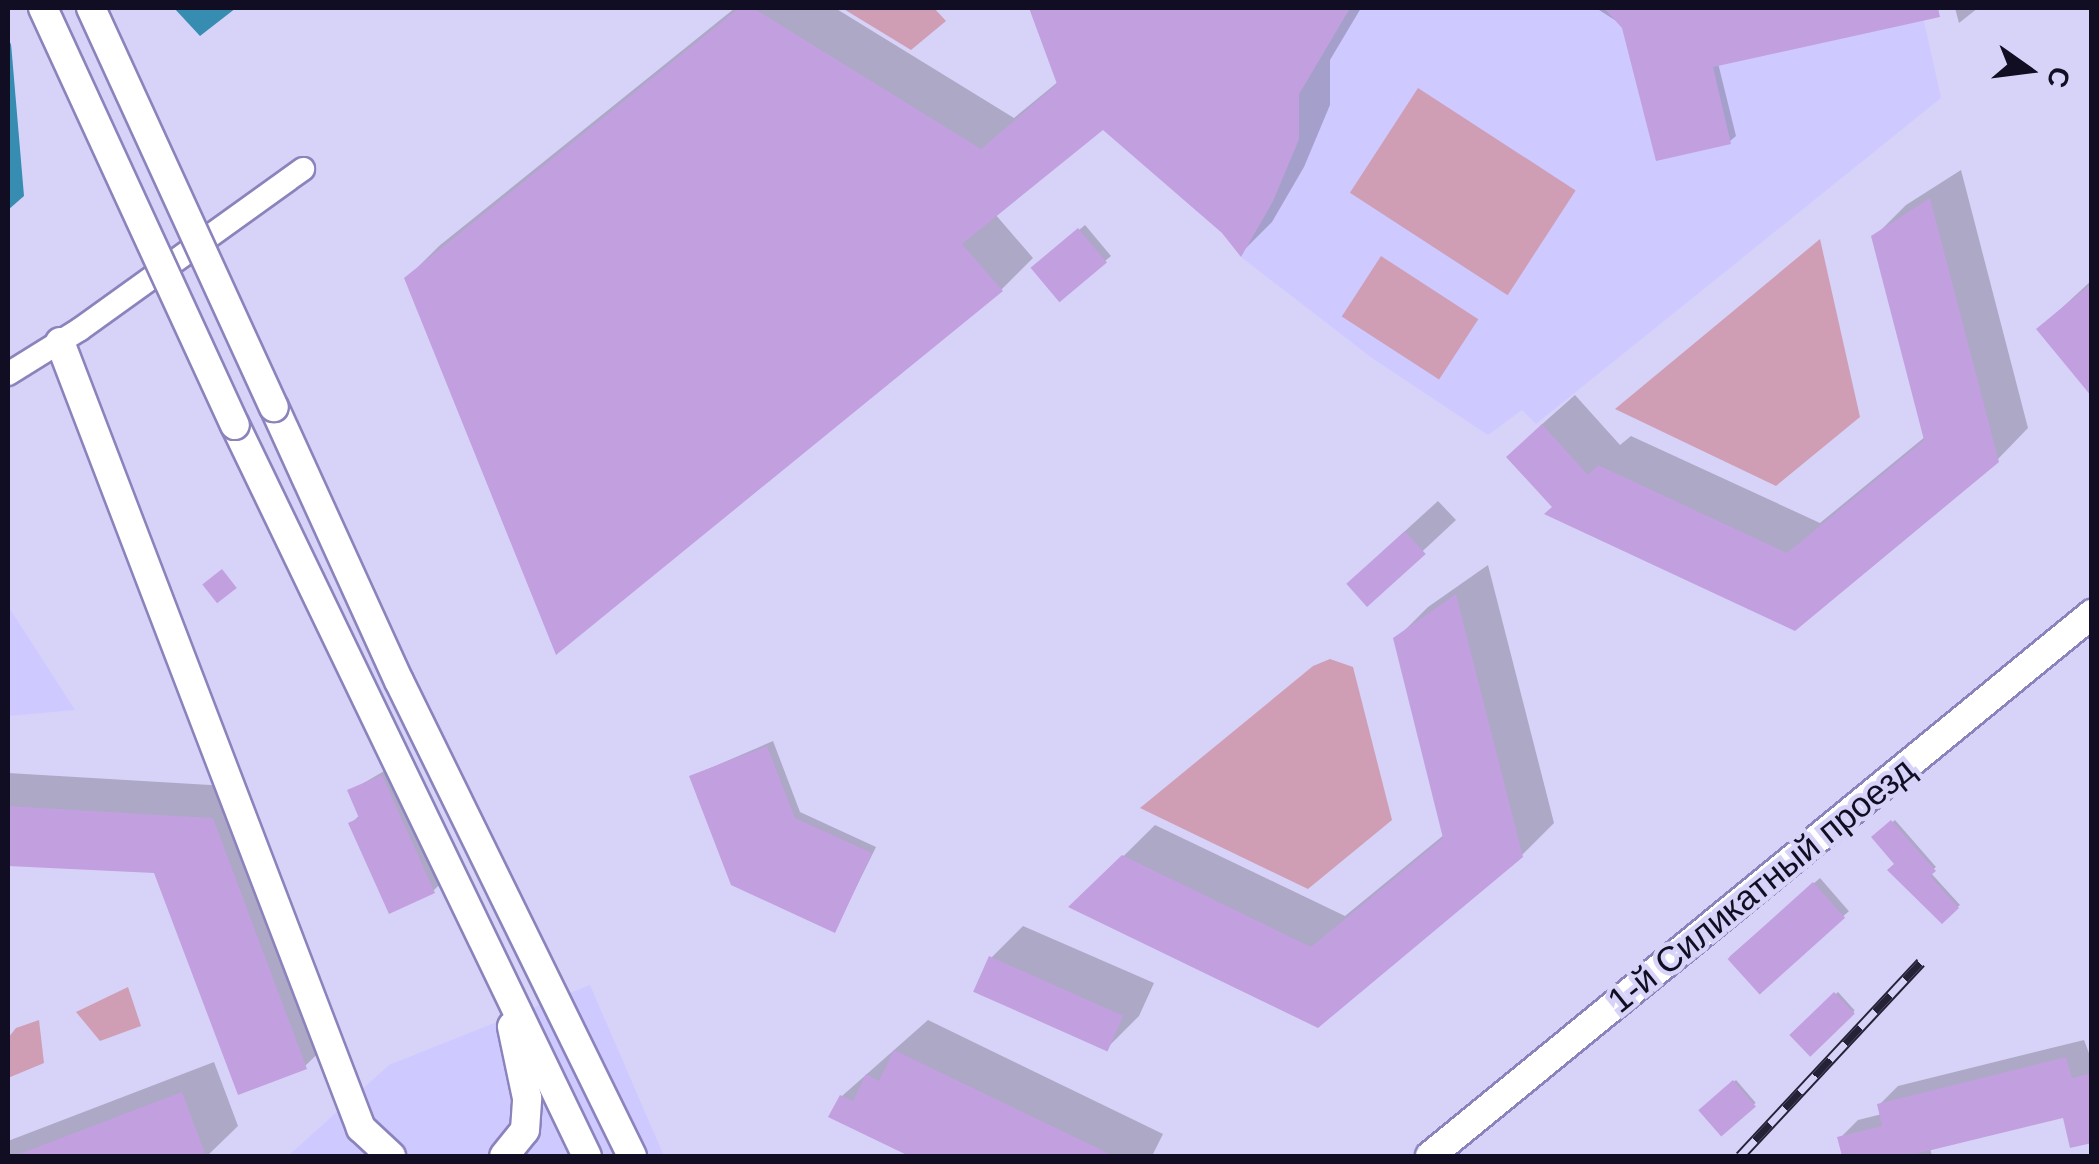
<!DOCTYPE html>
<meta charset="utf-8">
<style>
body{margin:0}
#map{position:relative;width:2099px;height:1164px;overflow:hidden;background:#d7d3f8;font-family:Helvetica,sans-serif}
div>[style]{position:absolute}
.built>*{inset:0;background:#cec9fe}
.green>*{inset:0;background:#cf9eb5;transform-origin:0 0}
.water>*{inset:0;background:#378db1}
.pier>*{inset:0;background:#d7d3f8}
.shadow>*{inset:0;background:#0003;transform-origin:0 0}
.building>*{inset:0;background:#c29fde;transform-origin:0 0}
.roads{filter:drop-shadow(2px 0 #8b84bc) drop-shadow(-2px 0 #8b84bc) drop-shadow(0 2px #8b84bc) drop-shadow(0 -2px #8b84bc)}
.minor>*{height:22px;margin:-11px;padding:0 11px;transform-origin:11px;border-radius:11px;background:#fff}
.tertiary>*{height:28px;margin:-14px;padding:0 14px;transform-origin:14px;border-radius:14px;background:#fff}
.rail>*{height:11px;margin-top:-5.5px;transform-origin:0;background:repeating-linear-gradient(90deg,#d7d3f8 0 22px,#252137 0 44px);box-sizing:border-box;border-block:2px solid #252137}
.bridges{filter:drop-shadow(2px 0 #8b84bc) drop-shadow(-2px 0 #8b84bc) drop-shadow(0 2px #8b84bc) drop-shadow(0 -2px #8b84bc)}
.tertiary-bridge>*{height:28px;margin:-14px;padding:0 14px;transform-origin:14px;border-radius:14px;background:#fff}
span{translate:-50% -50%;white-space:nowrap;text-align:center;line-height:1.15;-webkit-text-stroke:9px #d7d3f8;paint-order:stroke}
.street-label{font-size:35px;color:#110d22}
.frame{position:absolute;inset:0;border:10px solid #110d22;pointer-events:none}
.north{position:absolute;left:1979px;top:20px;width:100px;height:100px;-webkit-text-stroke:8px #d7d3f8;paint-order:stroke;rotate:104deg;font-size:28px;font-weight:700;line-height:40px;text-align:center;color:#110d22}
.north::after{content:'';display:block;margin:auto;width:35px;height:45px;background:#110d22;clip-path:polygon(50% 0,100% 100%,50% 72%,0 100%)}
</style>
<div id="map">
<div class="built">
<div style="clip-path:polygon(1350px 8px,1921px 8px,1941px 98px,1536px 424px,1522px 410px,1488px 435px,1372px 358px,1241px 257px,1273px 201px,1299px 139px,1299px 94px)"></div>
<div style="clip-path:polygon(8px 606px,75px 710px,8px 716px)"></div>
<div style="clip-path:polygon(590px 985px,664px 1156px,288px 1156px,389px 1065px)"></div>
</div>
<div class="green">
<div style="clip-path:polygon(842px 8px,934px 8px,946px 21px,911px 50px)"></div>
<div style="left:1418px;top:88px;width:188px;height:125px;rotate:33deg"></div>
<div style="clip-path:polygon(1820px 239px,1860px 417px,1776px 486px,1615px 409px)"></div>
<div style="left:1381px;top:256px;width:116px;height:72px;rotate:33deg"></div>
<div style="clip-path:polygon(1330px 659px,1353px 667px,1392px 820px,1308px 889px,1140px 808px,1313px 666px)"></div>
<div style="clip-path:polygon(128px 987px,141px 1026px,100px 1041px,76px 1012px)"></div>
<div style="clip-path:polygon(39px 1020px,44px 1063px,8px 1078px,8px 1038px,16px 1028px)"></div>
</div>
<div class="water">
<div style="clip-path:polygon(8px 8px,24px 196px,8px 210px)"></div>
<div style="clip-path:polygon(174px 8px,236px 8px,200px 36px)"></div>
</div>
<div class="pier">
<div style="clip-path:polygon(8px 8px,30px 8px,16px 19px,20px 64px,8px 38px)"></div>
</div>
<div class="shadow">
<div style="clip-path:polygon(735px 8px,835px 8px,1014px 118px,1059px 81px,1031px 8px,1361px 8px,1330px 60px,1330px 105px,1304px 167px,1272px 222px,1241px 253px,1223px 231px,1103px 126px,995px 214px,1033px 258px,1002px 289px,557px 650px,407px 278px,439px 246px)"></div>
<div style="clip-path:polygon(1596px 8px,1912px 8px,1914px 15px,1718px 63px,1736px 136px,1730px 141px,1624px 26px)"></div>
<div style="clip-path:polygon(1955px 8px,1978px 8px,1959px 23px)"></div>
<div style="clip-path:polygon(1961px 170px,2028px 428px,1997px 460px,1795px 628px,1555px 507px,1540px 426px,1575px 395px,1620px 445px,1631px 436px,1820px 523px,1926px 436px,1874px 237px,1906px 205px)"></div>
<div style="clip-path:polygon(1085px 225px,1111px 256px,1105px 261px,1040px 263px)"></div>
<div style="clip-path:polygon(2092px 280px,2092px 375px,2039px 329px)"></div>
<div style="clip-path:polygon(1438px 501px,1456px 520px,1367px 603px,1382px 552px)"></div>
<div style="clip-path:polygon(1488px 565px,1554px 823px,1522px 855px,1318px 1025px,1073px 906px,1155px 825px,1345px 916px,1445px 834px,1396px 639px,1428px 607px)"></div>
<div style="clip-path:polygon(773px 741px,800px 812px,876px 847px,835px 930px,692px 776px)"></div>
<div style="clip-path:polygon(391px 767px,442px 882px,433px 891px,351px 823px,360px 815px,350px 791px)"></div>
<div style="clip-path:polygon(8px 773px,244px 787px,337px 1035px,305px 1066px,156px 870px,8px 862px)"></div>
<div style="clip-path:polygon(1895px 820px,1936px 867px,1930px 872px,1960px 905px,1942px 920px,1875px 837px)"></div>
<div style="left:1820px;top:878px;width:44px;height:120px;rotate:49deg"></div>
<div style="clip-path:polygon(1023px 926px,1154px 983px,1139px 1016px,1107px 1048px,991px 958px)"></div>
<div style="left:1838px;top:992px;width:25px;height:62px;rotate:48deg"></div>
<div style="clip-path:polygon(928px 1020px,1163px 1134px,1152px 1156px,915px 1156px,832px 1116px,842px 1096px)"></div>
<div style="clip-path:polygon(2084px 1040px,2092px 1061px,2092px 1140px,2064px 1115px,1930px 1148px,1932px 1156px,1845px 1156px,1840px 1138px,1858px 1120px,1882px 1114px,1880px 1104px,1898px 1086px)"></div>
<div style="clip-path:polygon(214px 1062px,238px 1126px,207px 1156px,8px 1156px,8px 1141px)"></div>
<div style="left:1736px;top:1080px;width:30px;height:46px;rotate:49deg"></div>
</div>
<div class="building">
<div style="clip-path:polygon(739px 8px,753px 8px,981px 149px,1057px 84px,1029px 8px,1350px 8px,1299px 94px,1299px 139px,1273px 201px,1241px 257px,1222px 233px,1103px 130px,962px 244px,1003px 291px,556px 655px,404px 278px)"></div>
<div style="clip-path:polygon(1604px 8px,1938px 8px,1940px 17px,1713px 67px,1731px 144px,1656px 161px,1622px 28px)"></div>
<div style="clip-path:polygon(1930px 198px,1999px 462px,1795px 631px,1544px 514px,1552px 507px,1506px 457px,1542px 424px,1588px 475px,1598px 465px,1787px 553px,1924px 440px,1871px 236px)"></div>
<div style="left:1078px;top:228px;width:45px;height:62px;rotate:50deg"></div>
<div style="clip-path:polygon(2092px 283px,2092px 397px,2036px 329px)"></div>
<div style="left:1405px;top:531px;width:31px;height:79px;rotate:48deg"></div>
<div style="left:222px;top:569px;width:24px;height:25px;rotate:52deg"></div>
<div style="clip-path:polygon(1456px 594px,1523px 857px,1318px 1028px,1068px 907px,1122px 855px,1311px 947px,1443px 838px,1393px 638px)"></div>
<div style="clip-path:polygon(767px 746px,795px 818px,872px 853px,835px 933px,731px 885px,689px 776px)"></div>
<div style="clip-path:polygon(382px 775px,435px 893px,389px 914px,348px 823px,359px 818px,347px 790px)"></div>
<div style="clip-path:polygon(8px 806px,213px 818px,307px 1069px,238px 1095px,154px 873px,8px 866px)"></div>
<div style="clip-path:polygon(1891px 820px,1936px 871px,1930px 876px,1959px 908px,1942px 924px,1887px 870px,1894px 864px,1871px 837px)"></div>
<div style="left:1813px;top:882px;width:48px;height:115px;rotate:48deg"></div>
<div style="left:989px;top:956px;width:147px;height:39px;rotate:24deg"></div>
<div style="left:1834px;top:992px;width:30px;height:62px;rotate:46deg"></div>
<div style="clip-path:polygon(894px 1050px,1114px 1156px,909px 1156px,828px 1117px,840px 1095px,853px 1101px,866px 1074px,879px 1081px)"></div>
<div style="clip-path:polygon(2066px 1057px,2072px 1078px,2092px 1073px,2092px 1143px,2070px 1148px,2063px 1118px,1907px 1156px,1842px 1156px,1837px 1137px,1882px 1126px,1877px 1104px)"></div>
<div style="left:1733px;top:1080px;width:35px;height:46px;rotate:49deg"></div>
<div style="clip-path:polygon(182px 1092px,206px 1156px,19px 1156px,19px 1154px)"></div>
</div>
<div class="roads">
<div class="minor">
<div style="left:8px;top:374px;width:84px;rotate:-31.8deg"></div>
<div style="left:79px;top:330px;width:276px;rotate:-35.7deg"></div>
</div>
<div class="tertiary">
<div style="left:60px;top:342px;width:842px;rotate:69.05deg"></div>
<div style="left:361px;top:1128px;width:41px;rotate:43deg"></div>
<div style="left:274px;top:407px;width:301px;rotate:65.5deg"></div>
<div style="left:399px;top:681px;width:529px;rotate:63.87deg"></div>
<div style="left:235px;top:425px;width:811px;rotate:64.29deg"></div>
<div style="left:504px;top:1156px;width:33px;rotate:-51deg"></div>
<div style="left:525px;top:1130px;width:32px;rotate:-86deg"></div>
<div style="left:527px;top:1098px;width:73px;rotate:-101.9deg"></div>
<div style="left:1430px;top:1156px;width:856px;rotate:-39.31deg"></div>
</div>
</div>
<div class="rail">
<div style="left:1740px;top:1156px;width:265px;rotate:-47deg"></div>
</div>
<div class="bridges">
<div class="tertiary-bridge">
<div style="left:43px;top:8px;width:459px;rotate:65.3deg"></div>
<div style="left:91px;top:8px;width:439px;rotate:65.4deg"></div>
</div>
</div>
<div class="street-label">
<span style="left:1761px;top:885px;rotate:-39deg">1-й Силикатный проезд</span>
</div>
<div class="frame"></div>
<div class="north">С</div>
</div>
